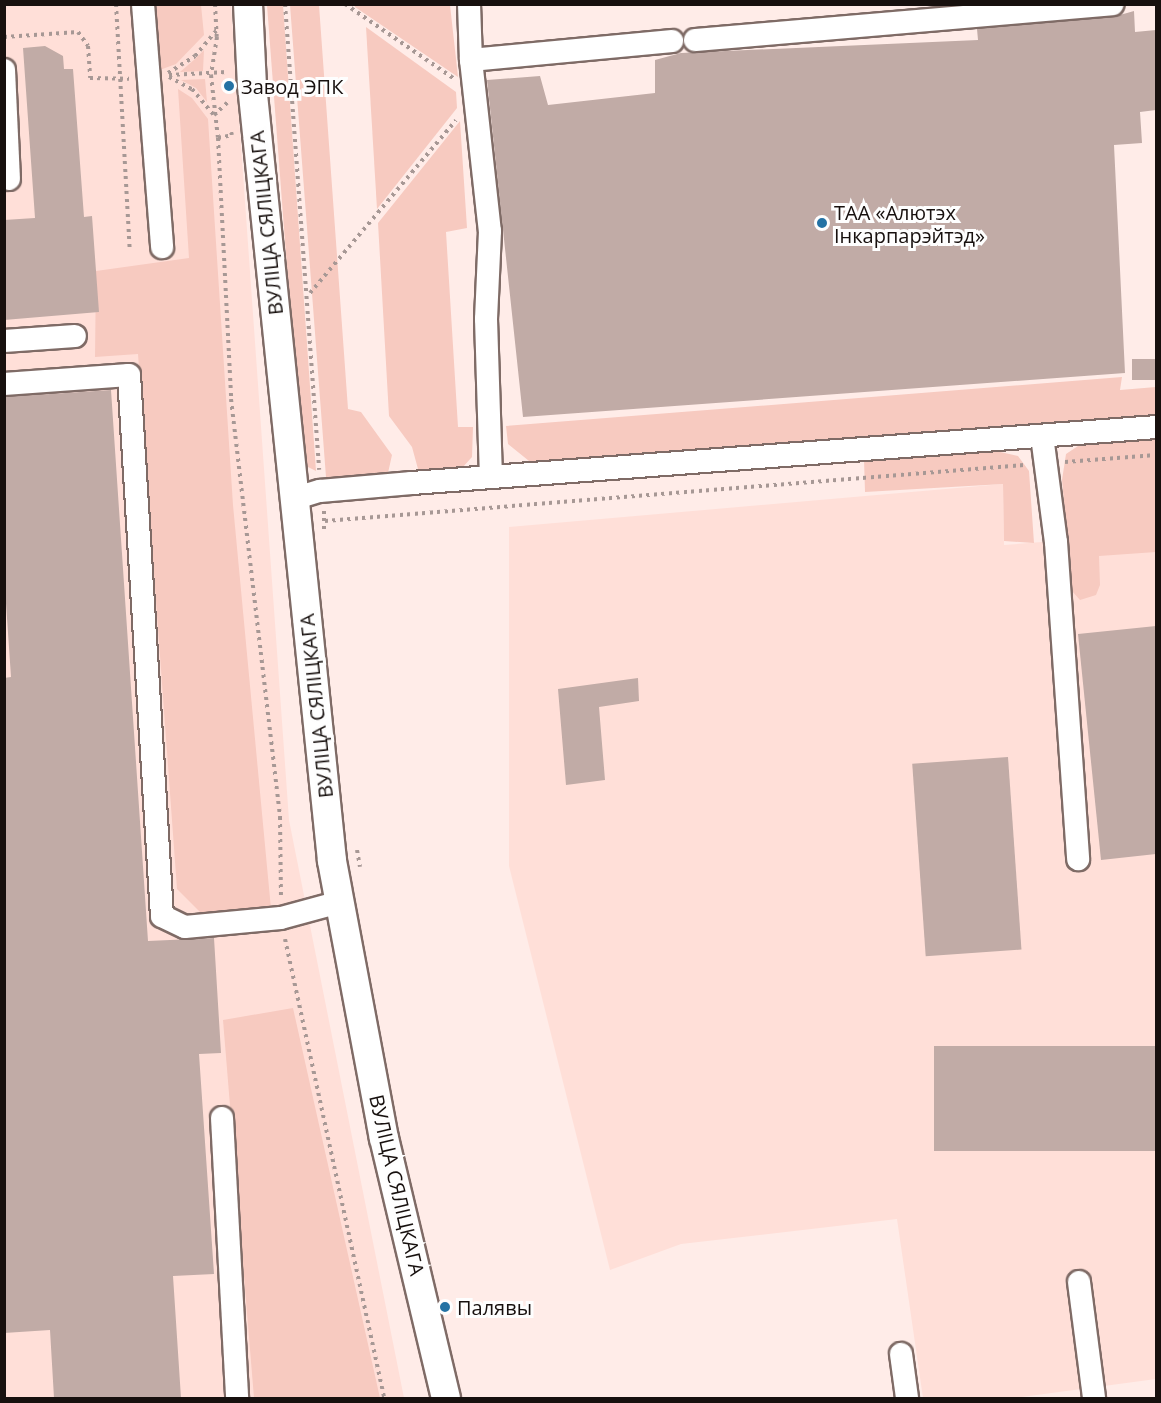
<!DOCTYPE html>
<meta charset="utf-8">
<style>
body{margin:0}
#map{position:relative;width:1161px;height:1403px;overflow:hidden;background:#ffece8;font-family:"Open Sans",sans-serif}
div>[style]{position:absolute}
.built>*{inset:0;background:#ffdfd8}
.green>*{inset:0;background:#f7cac0}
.building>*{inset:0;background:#c1aba6;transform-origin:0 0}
.path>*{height:4px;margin-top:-2px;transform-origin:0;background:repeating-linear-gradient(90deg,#a79895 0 3px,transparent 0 7.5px)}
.roads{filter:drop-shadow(2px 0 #7f6b66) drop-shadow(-2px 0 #7f6b66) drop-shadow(0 2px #7f6b66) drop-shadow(0 -2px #7f6b66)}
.minor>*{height:22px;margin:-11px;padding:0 11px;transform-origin:11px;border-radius:11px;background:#fff}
.major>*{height:28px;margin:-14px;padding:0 14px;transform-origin:14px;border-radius:14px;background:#fff}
.dots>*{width:16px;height:16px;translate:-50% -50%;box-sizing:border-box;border:3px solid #fefefe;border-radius:50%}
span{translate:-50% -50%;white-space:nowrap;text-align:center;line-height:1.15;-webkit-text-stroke:6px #fefefe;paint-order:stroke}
.poi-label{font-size:20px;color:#17100e}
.left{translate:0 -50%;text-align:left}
.street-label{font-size:20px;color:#17100e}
.frame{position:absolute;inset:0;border:6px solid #17100e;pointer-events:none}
</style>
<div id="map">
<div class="built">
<div style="clip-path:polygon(5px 5px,231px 5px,289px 820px,404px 1398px,5px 1398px)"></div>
<div style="clip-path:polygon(1003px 484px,1004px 545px,1156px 533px,1156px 1379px,1015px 1398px,923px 1398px,897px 1219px,681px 1244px,610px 1270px,509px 866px,509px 527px)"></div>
</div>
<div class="green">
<div style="clip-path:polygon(153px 5px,201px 5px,204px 35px,176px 64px,157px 71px)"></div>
<div style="clip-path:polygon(267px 5px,283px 5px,316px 471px,302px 464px)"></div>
<div style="clip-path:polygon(290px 5px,319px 5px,348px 409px,361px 412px,392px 455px,388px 473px,379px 477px,344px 481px,326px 477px)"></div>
<div style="clip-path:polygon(355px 5px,450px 5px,458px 77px,355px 7px)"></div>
<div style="clip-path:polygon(366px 27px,456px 92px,457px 108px,377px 209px)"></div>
<div style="clip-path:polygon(204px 50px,203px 71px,180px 72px,195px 59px)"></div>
<div style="clip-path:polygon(205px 79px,207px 102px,196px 88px,181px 80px)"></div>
<div style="clip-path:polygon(178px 89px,192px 98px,208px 119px,233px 505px,271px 909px,201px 913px,177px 889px,138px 354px,95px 357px,96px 271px,189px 258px)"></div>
<div style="clip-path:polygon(460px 121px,467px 228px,446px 232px,458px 427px,473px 427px,472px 457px,462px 468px,425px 473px,418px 469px,412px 447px,389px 416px,378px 223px)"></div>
<div style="clip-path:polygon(1122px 377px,1120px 390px,1156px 387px,1156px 416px,534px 465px,508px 444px,506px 426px)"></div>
<div style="clip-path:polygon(1156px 439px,1156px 552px,1099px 556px,1100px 585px,1096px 595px,1080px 600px,1072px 591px,1062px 480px,1066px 454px,1081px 444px)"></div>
<div style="clip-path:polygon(987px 449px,1018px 456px,1029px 471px,1034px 543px,1004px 541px,1003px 484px,865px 492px,864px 460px)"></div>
<div style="clip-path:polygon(293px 1008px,380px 1398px,254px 1398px,223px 1020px)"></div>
</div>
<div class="building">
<div style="clip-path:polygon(1134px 11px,1135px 32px,1156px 30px,1156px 110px,1140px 112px,1142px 143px,1114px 145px,1125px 373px,523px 417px,487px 80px,540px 76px,548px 105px,655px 93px,655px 60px,681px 53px,978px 40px,977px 29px,1113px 17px)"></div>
<div style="clip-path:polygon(45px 46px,63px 56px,64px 69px,73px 69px,84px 217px,92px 216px,99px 312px,4px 320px,4px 220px,35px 218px,23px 48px)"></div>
<div style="left:1156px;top:359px;width:21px;height:24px;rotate:90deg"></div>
<div style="clip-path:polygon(111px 390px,148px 941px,214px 938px,221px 1053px,199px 1054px,214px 1274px,173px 1276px,181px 1398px,54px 1398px,50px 1330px,4px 1333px,4px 678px,11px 677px,4px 574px,4px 397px)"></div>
<div style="clip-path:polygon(1156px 626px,1156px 854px,1101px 860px,1078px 634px)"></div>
<div style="clip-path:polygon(638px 678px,639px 701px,599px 707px,605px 780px,566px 785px,558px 689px)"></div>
<div style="left:1008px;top:757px;width:193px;height:96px;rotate:86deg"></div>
<div style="left:1156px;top:1046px;width:105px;height:222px;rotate:90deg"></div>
</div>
<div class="path">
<div style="left:116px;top:4px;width:247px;rotate:86.8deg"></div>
<div style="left:215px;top:4px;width:33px;rotate:87deg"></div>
<div style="left:217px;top:37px;width:38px;rotate:99deg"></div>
<div style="left:211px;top:75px;width:63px;rotate:83.7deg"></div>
<div style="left:218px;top:138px;width:261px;rotate:87.1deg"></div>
<div style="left:231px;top:399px;width:421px;rotate:83.3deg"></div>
<div style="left:280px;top:817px;width:82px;rotate:89.3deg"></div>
<div style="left:285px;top:4px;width:467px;rotate:85.8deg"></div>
<div style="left:345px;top:4px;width:131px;rotate:34.4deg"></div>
<div style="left:4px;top:37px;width:74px;rotate:-3.9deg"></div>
<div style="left:78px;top:32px;width:17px;rotate:54deg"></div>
<div style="left:88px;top:46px;width:32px;rotate:86deg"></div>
<div style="left:90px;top:78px;width:39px;rotate:1deg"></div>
<div style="left:168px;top:73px;width:32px;rotate:-32deg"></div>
<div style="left:195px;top:56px;width:33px;rotate:-50deg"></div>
<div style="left:169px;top:75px;width:58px;rotate:-3deg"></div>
<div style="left:169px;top:77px;width:26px;rotate:28deg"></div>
<div style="left:192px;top:89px;width:34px;rotate:50deg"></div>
<div style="left:214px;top:115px;width:21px;rotate:-43deg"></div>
<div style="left:218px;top:138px;width:14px;rotate:-12deg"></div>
<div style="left:232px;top:135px;width:3px;rotate:-108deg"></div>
<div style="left:310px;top:293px;width:226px;rotate:-49.8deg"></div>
<div style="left:1065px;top:462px;width:91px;rotate:-4.4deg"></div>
<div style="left:324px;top:511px;width:22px;rotate:90deg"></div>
<div style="left:325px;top:521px;width:701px;rotate:-4.58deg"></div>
<div style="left:357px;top:850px;width:17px;rotate:80deg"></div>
<div style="left:285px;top:939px;width:470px;rotate:77.8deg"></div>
</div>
<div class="roads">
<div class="minor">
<div style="left:143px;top:4px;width:244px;rotate:85.5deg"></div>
<div style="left:469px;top:4px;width:56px;rotate:88deg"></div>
<div style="left:471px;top:60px;width:172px;rotate:83.7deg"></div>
<div style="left:490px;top:231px;width:88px;rotate:92.6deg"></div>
<div style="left:486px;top:319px;width:158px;rotate:88.2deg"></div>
<div style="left:695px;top:40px;width:419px;rotate:-4.9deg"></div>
<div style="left:471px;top:60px;width:202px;rotate:-5.4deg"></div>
<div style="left:4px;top:70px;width:109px;rotate:87.4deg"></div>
<div style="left:4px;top:341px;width:71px;rotate:-4deg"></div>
<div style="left:4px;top:384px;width:125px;rotate:-4.1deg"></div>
<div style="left:129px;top:375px;width:542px;rotate:86.51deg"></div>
<div style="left:162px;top:916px;width:25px;rotate:26deg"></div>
<div style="left:185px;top:927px;width:96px;rotate:-5.4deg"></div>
<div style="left:281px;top:918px;width:61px;rotate:-15.2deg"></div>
<div style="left:1042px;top:436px;width:107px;rotate:82.5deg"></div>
<div style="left:1056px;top:542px;width:318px;rotate:86deg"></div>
<div style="left:293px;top:499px;width:28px;rotate:-17deg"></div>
<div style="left:320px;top:491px;width:92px;rotate:-5deg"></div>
<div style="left:412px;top:483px;width:746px;rotate:-4.3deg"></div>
<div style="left:222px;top:1118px;width:280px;rotate:86.9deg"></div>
<div style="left:1079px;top:1282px;width:117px;rotate:82.6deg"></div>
<div style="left:901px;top:1354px;width:44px;rotate:82.2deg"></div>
</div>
<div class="major">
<div style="left:248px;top:4px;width:81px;rotate:87.2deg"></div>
<div style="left:252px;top:85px;width:780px;rotate:84.11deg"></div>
<div style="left:332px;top:861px;width:282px;rotate:79.4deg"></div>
<div style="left:384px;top:1138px;width:267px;rotate:76.6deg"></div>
</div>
</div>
<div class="dots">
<div style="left:229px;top:86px;background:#2472a4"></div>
<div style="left:822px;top:223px;background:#2472a4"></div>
<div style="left:445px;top:1307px;background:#2472a4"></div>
</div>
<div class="poi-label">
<span class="left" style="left:241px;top:86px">Завод ЭПК</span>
<span class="left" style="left:834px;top:224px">ТАА «Алютэх<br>Інкарпарэйтэд»</span>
<span class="left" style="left:457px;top:1307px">Палявы</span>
</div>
<div class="street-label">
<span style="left:266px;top:223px;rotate:-96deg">ВУЛІЦА СЯЛІЦКАГА</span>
<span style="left:316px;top:706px;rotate:-96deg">ВУЛІЦА СЯЛІЦКАГА</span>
<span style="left:397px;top:1185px;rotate:77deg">ВУЛІЦА СЯЛІЦКАГА</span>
</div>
<div class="frame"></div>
</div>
